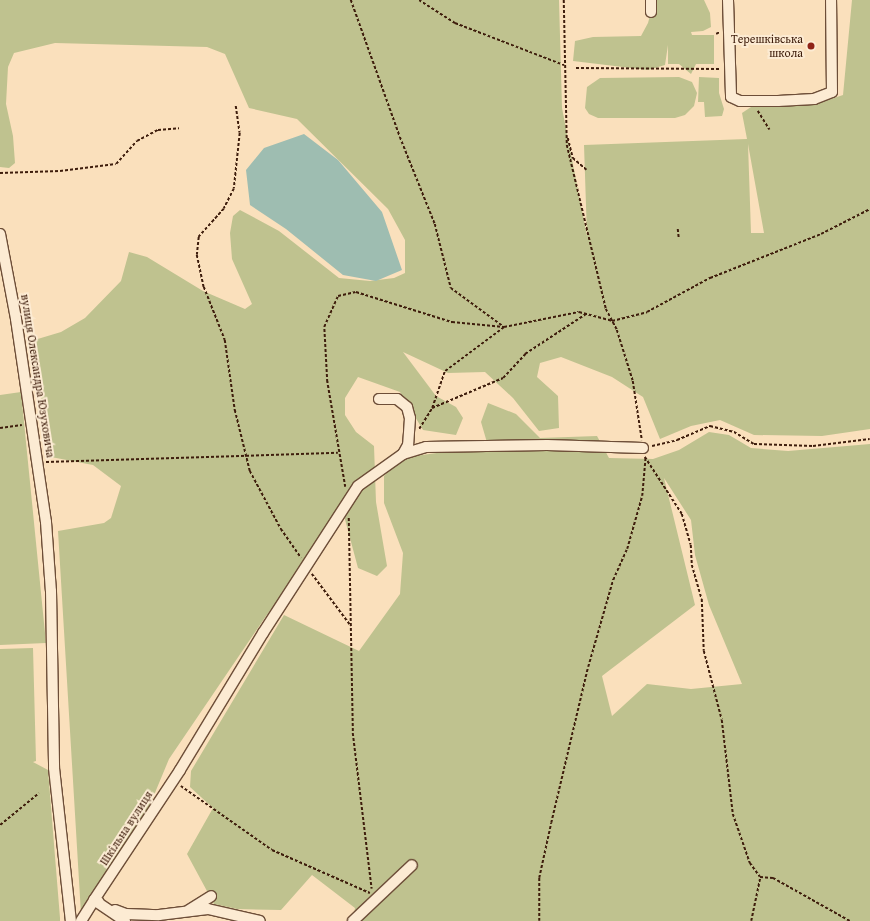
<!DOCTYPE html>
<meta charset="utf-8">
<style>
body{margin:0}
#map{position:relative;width:870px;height:921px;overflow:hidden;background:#fae0bc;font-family:"Gentium Book Plus",serif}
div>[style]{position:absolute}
.green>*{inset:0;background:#bfc28f}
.water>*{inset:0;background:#9ebdb1}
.path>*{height:1.5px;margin-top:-0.75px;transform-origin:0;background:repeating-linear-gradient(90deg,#3e1d0c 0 3px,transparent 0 5px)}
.roads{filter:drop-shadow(1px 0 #6d4e38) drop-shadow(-1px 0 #6d4e38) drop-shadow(0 1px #6d4e38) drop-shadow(0 -1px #6d4e38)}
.minor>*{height:10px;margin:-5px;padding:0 5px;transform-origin:5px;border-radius:5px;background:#fcebd3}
.dots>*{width:11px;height:11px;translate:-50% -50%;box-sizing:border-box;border:2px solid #fcebd3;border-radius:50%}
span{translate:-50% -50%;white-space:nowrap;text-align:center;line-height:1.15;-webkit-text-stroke:4px #fcebd3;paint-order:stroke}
.poi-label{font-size:12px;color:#3e1d0c}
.right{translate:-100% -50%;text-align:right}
.street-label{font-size:12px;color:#3e1d0c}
</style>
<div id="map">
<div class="green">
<div style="clip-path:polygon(evenodd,0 0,559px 0,562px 108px,587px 236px,584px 145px,747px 139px,742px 113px,754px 105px,822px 102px,843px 95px,852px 0,870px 0,870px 429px,822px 436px,754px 435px,720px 420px,691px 426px,660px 439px,643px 397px,612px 377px,561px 357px,540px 363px,537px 377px,558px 396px,559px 428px,539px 431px,513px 398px,485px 372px,448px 373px,403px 352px,436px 396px,456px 407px,463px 418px,456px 435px,423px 430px,400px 392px,358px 377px,345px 398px,345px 415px,356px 432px,374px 446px,376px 502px,387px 566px,377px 576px,358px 568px,343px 512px,266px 616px,169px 759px,142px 824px,81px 914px,58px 531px,104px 523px,111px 518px,121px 486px,93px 465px,51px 457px,31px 341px,61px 332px,85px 318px,121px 281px,129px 252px,147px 257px,203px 291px,245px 309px,252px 304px,232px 259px,230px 233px,233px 216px,240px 210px,279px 231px,339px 278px,370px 281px,394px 278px,405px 273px,405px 240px,388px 209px,297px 119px,249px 108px,225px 54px,207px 47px,55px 43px,14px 53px,8px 67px,6px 104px,13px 136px,15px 163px,9px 168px,0 167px,0 0,748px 144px,764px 233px,751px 233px,748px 144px)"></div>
<div style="clip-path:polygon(654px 0,704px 0,710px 13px,711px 27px,703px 31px,691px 32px,692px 35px,714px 35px,714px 64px,696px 64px,691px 74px,679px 64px,668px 64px,668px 45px,665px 65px,648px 70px,573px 61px,575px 41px,593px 37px,641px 36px,648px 23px)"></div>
<div style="clip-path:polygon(679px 77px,692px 82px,697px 93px,694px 106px,685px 115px,675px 118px,598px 118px,589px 114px,585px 108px,587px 87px,600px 78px)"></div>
<div style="clip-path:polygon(699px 77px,719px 78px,719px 93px,724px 109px,722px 116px,705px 117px,704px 102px,698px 102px)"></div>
<div style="clip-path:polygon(21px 392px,46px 643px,0 645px,0 395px)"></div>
<div style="clip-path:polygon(evenodd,488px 403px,516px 414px,540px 438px,597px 436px,609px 458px,653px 459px,679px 450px,709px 432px,729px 435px,751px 448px,788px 451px,870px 444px,870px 921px,353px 921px,355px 908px,312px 875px,281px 910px,237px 909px,214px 904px,187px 854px,213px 808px,190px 787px,191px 771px,284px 615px,359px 651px,400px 594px,403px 553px,384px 503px,384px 476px,400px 458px,488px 446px,481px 422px,488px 403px,664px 478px,691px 520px,695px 555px,709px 605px,742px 684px,691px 689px,647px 684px,612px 716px,602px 676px,695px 605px,664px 478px)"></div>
<div style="clip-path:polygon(33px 648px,36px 761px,33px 762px,48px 770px,60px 918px,60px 921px,0 921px,0 649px)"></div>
</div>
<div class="water">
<div style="clip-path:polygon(304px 134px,338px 160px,382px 212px,402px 270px,376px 281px,343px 275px,286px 229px,250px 205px,246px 170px,264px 148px)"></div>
</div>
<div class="path">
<div style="left:351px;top:0;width:145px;rotate:70.3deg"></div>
<div style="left:400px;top:137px;width:94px;rotate:68.1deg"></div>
<div style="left:435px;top:224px;width:66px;rotate:76deg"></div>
<div style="left:451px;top:288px;width:66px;rotate:36.3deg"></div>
<div style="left:504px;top:327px;width:76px;rotate:-11.3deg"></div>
<div style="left:579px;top:312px;width:34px;rotate:15deg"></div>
<div style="left:612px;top:321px;width:36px;rotate:-14deg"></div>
<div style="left:647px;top:312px;width:72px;rotate:-28.4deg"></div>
<div style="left:710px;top:278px;width:119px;rotate:-21.6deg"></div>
<div style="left:821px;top:234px;width:55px;rotate:-27deg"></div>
<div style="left:419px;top:0;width:43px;rotate:32.6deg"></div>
<div style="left:455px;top:23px;width:117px;rotate:21.1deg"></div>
<div style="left:564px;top:0;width:145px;rotate:88.8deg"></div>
<div style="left:567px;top:145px;width:169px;rotate:76.6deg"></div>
<div style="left:606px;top:309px;width:24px;rotate:62deg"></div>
<div style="left:617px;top:330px;width:53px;rotate:72.6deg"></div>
<div style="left:633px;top:381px;width:60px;rotate:81.3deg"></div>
<div style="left:716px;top:34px;width:4px;rotate:-27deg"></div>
<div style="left:576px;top:68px;width:144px;rotate:0.4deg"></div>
<div style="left:236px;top:106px;width:27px;rotate:82deg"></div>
<div style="left:240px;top:133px;width:56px;rotate:96.1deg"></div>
<div style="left:234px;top:189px;width:22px;rotate:117deg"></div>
<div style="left:224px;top:209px;width:38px;rotate:132deg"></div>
<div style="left:199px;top:237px;width:18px;rotate:96deg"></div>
<div style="left:197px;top:255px;width:33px;rotate:78deg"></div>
<div style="left:204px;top:287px;width:57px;rotate:68.4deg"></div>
<div style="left:225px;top:340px;width:71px;rotate:81.9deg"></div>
<div style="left:235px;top:410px;width:63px;rotate:76.2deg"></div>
<div style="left:250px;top:471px;width:66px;rotate:61.9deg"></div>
<div style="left:281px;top:529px;width:35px;rotate:55deg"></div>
<div style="left:758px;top:111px;width:22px;rotate:58deg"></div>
<div style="left:568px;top:138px;width:21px;rotate:76deg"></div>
<div style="left:573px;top:158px;width:18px;rotate:41deg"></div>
<div style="left:0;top:173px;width:60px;rotate:-1.9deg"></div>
<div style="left:60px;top:171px;width:56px;rotate:-7.1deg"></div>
<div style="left:116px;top:164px;width:31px;rotate:-48deg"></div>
<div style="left:137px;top:141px;width:24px;rotate:-28deg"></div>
<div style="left:158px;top:130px;width:21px;rotate:-5deg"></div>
<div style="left:678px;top:229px;width:10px;rotate:84deg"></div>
<div style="left:432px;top:408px;width:77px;rotate:-22.9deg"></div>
<div style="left:503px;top:378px;width:33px;rotate:-47deg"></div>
<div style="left:525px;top:354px;width:73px;rotate:-33.3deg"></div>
<div style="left:0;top:428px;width:22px;rotate:-8deg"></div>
<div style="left:419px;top:429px;width:25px;rotate:-58deg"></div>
<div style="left:432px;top:408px;width:39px;rotate:-71deg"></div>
<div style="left:445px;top:371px;width:74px;rotate:-36.7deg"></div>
<div style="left:652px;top:446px;width:26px;rotate:-13deg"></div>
<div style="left:677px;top:440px;width:36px;rotate:-23deg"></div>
<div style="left:710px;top:426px;width:25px;rotate:14deg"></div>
<div style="left:734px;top:432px;width:23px;rotate:31deg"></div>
<div style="left:754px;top:444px;width:59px;rotate:1.9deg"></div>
<div style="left:813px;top:446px;width:57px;rotate:-7deg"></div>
<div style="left:645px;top:457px;width:68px;rotate:57deg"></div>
<div style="left:682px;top:514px;width:32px;rotate:74deg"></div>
<div style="left:691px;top:545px;width:20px;rotate:87deg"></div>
<div style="left:692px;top:565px;width:35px;rotate:74deg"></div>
<div style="left:702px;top:599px;width:52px;rotate:87.8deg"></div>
<div style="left:704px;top:651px;width:71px;rotate:75.4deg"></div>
<div style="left:722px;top:720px;width:95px;rotate:83.3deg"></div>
<div style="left:733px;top:814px;width:52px;rotate:70.9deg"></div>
<div style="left:750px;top:863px;width:17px;rotate:54deg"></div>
<div style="left:760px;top:877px;width:13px;rotate:4deg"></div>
<div style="left:773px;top:878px;width:88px;rotate:29.2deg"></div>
<div style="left:46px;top:462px;width:292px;rotate:-1.8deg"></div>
<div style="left:345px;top:487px;width:107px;rotate:-99.7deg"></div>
<div style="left:327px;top:382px;width:55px;rotate:-93.1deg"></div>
<div style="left:324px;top:327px;width:34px;rotate:-66deg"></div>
<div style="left:338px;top:296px;width:18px;rotate:-13deg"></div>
<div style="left:356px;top:292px;width:101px;rotate:17.4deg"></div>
<div style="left:452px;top:322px;width:52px;rotate:5.5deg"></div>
<div style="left:349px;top:518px;width:215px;rotate:88.9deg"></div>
<div style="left:353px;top:733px;width:157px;rotate:83.1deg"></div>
<div style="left:312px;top:574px;width:65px;rotate:53.1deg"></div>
<div style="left:181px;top:786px;width:111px;rotate:35.1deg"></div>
<div style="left:272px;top:850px;width:107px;rotate:23.7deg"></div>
<div style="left:0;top:825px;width:50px;rotate:-39.4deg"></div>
<div style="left:539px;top:921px;width:43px;rotate:-90deg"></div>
<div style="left:539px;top:878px;width:56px;rotate:-77.7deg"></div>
<div style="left:551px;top:823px;width:160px;rotate:-76.7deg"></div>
<div style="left:588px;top:667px;width:91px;rotate:-74deg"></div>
<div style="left:613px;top:580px;width:34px;rotate:-66deg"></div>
<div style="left:627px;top:549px;width:55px;rotate:-74.2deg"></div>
<div style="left:642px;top:496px;width:38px;rotate:-85deg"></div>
<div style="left:751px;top:921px;width:44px;rotate:-78.2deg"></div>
</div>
<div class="roads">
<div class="minor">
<div style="left:728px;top:0;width:97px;rotate:88.2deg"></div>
<div style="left:731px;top:97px;width:10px;rotate:24deg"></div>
<div style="left:740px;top:101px;width:38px"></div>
<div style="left:778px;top:101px;width:36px;rotate:-3deg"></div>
<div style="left:814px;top:99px;width:19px;rotate:-21deg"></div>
<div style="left:832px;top:92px;width:92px;rotate:-90.6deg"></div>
<div style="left:651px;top:12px;width:12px;rotate:-90deg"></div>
<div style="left:0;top:234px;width:86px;rotate:79.3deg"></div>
<div style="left:16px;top:319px;width:205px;rotate:81.6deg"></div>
<div style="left:46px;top:522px;width:69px;rotate:85.9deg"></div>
<div style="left:51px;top:591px;width:177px;rotate:89deg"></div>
<div style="left:54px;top:768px;width:154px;rotate:83.7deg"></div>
<div style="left:379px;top:399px;width:18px"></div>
<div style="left:397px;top:399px;width:13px;rotate:39deg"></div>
<div style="left:407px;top:407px;width:11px;rotate:75deg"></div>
<div style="left:410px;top:418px;width:27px;rotate:94deg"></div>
<div style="left:408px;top:445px;width:10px;rotate:119deg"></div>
<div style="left:403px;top:454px;width:24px;rotate:-17deg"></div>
<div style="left:426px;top:447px;width:121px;rotate:-0.9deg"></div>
<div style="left:547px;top:445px;width:96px;rotate:1.8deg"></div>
<div style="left:115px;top:910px;width:12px;rotate:20deg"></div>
<div style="left:126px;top:914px;width:33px;rotate:2deg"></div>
<div style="left:159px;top:915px;width:49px;rotate:-7deg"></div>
<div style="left:208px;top:909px;width:53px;rotate:13deg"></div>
<div style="left:189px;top:910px;width:26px;rotate:-32deg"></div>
<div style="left:81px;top:921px;width:25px;rotate:-58deg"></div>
<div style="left:94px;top:900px;width:5px;rotate:22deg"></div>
<div style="left:125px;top:921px;width:37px;rotate:-146deg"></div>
<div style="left:94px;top:900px;width:156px;rotate:-56.5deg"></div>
<div style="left:180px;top:770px;width:160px;rotate:-58.8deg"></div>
<div style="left:263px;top:633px;width:175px;rotate:-57.1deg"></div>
<div style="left:358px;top:486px;width:55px;rotate:-35.4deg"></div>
<div style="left:353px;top:921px;width:81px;rotate:-43.5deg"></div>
</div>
</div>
<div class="dots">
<div style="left:811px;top:46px;background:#8f2418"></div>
</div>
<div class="poi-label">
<span class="right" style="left:803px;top:46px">Терешківська<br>школа</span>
</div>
<div class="street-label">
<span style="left:38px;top:376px;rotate:81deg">вулиця Олександра Юзуховича</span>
<span style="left:126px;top:828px;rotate:-57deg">Шкільна вулиця</span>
</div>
</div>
